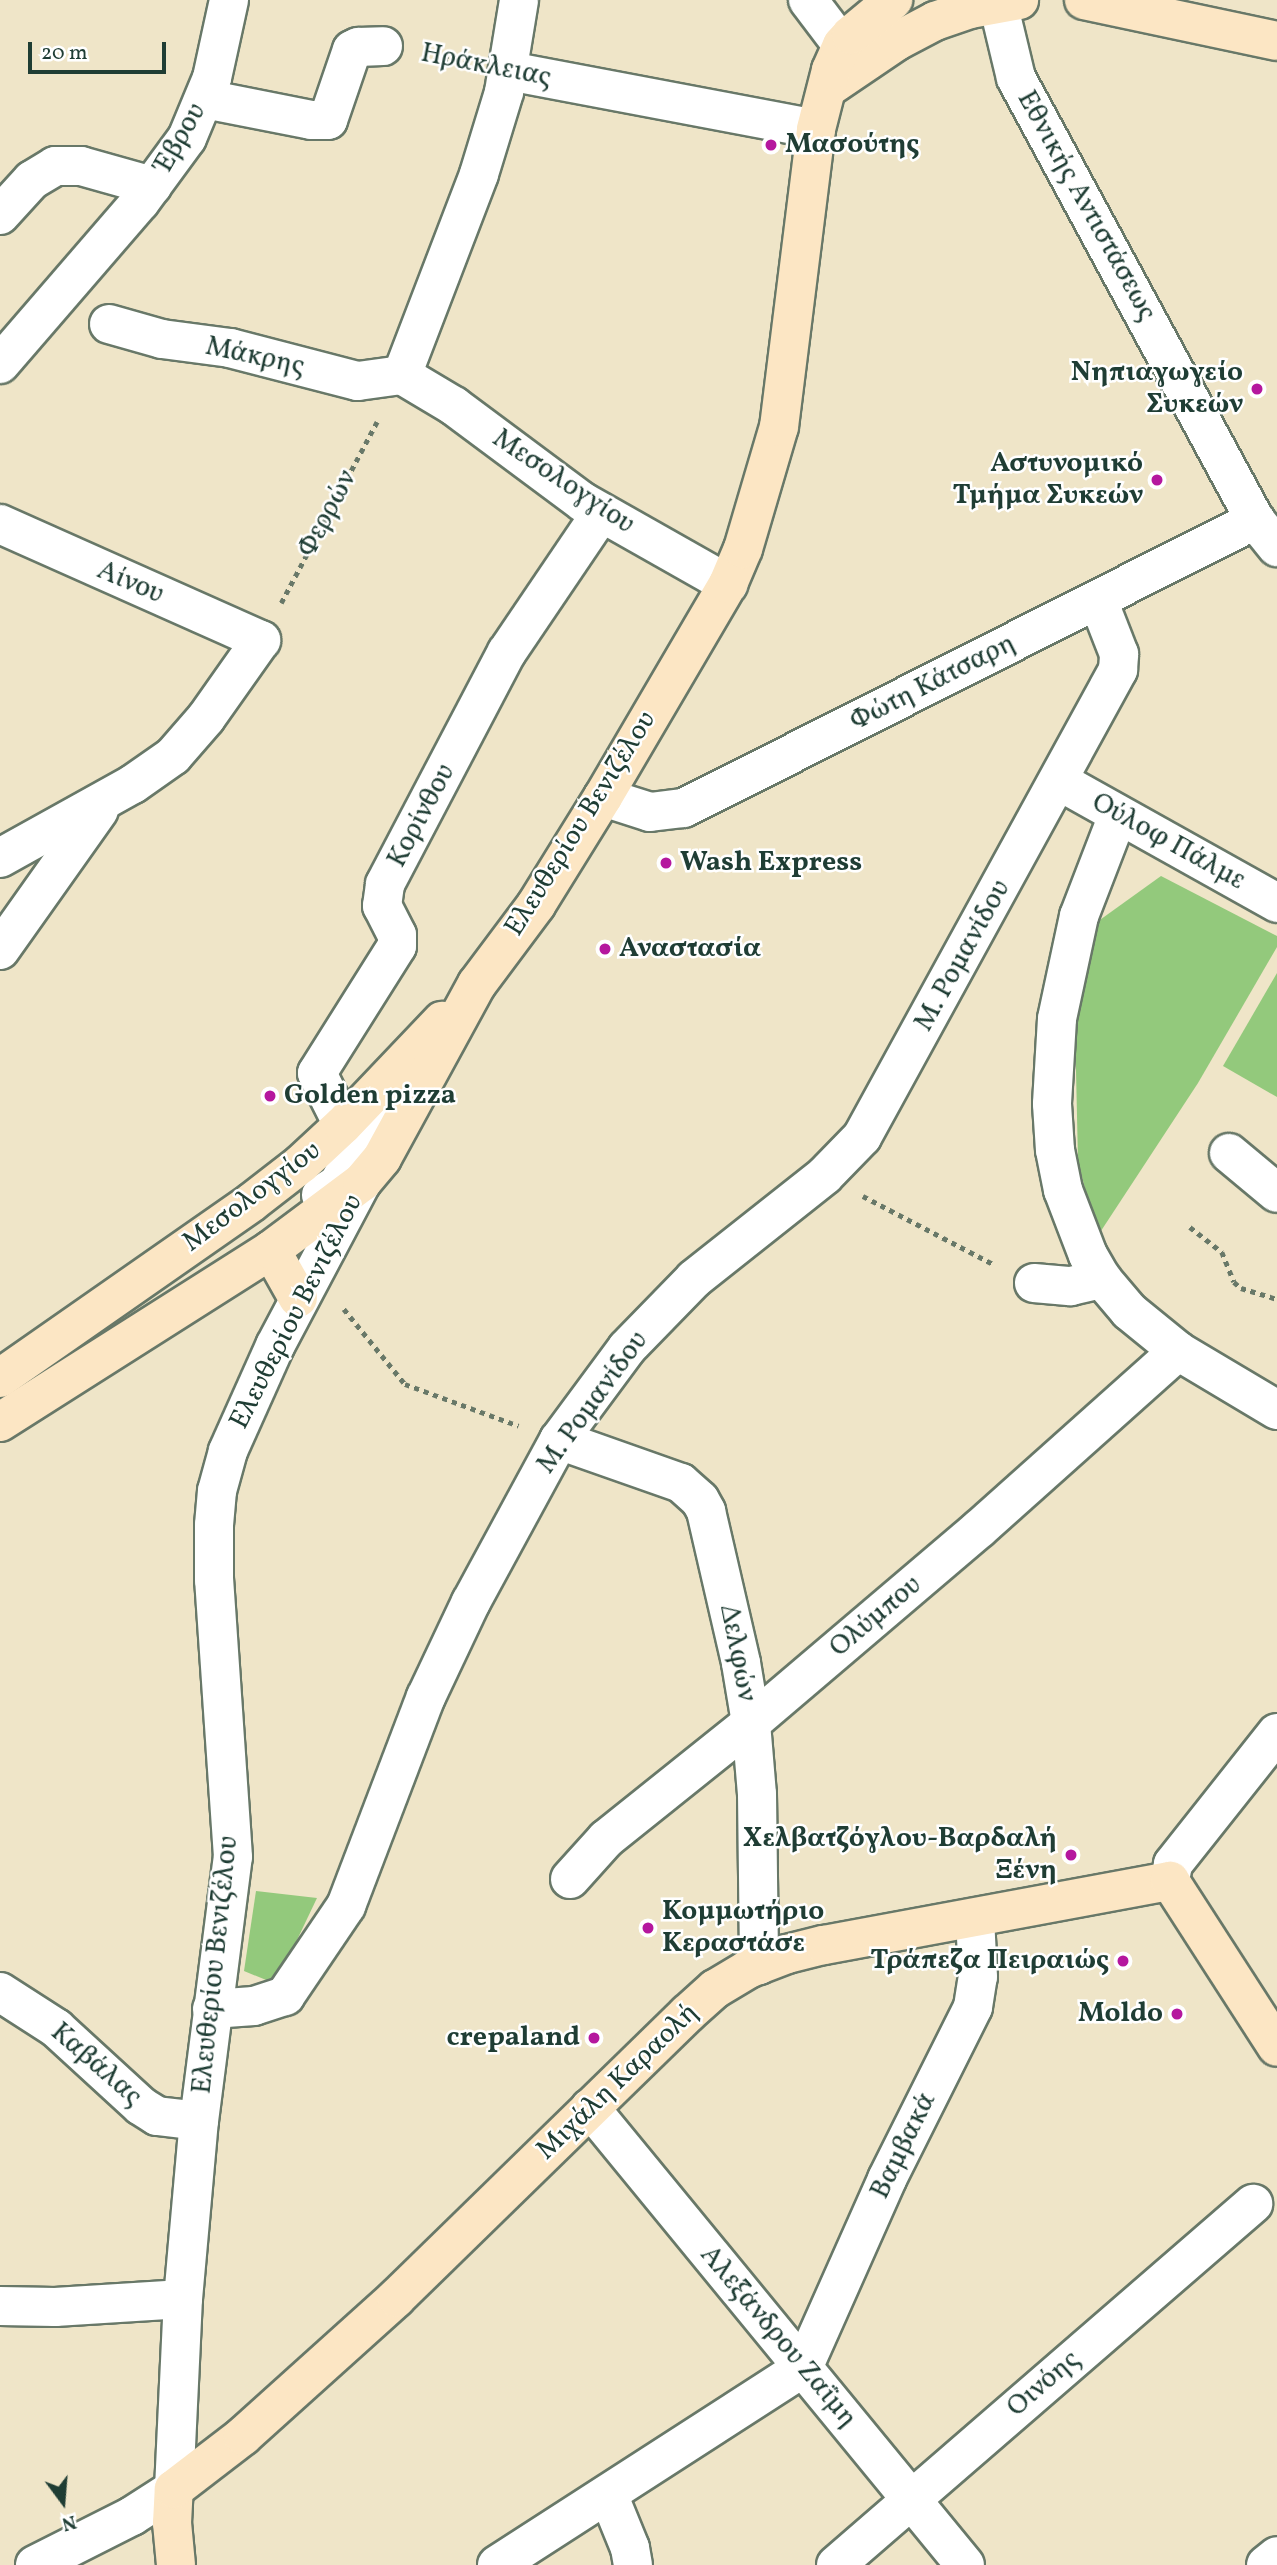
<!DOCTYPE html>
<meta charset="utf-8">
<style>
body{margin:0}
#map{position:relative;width:1277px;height:2565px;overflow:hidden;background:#efe5c8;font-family:Vollkorn,serif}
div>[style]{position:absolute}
.green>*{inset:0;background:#93c97c}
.path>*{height:4.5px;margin-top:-2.25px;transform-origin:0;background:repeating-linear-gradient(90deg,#687868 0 5px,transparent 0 10px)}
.roads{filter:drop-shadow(2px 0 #687868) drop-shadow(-2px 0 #687868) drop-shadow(0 2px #687868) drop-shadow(0 -2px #687868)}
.street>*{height:38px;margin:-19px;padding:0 19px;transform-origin:19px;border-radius:19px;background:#fff}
.secondary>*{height:38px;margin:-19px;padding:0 19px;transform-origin:19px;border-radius:19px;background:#fce6c4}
.dots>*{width:19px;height:19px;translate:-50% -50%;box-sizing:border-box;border:4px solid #fff;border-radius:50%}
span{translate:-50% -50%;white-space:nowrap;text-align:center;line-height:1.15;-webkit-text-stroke:5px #fff;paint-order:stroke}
.street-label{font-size:28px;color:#1f3d34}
.poi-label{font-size:28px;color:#1f3d34;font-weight:700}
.left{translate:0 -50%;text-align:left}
.right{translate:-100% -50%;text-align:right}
.north{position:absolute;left:28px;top:2467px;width:70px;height:70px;-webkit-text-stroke:5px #fff;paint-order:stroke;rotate:164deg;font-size:19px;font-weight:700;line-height:28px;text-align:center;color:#1f3d34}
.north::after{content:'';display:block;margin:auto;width:24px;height:32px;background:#1f3d34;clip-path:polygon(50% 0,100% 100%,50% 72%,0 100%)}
.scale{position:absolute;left:28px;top:42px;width:138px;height:32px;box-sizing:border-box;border:4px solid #1f3d34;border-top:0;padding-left:9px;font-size:21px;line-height:24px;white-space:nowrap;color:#1f3d34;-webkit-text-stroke:5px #fff;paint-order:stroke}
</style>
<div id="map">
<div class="green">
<div style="clip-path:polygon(1161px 876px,1277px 936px,1277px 947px,1198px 1083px,1097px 1237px,1078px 1161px,1075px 1026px,1097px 922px)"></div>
<div style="clip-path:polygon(1277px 973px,1277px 1097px,1223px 1066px)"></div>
<div style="clip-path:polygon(256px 1891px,317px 1898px,276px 1984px,244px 1971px)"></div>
</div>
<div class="path">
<div style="left:424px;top:54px;width:44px;rotate:11.8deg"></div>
<div style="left:281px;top:603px;width:205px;rotate:-62.1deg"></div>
<div style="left:863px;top:1196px;width:149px;rotate:27.6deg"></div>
<div style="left:1190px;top:1227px;width:41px;rotate:38deg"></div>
<div style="left:1222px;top:1252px;width:32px;rotate:68deg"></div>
<div style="left:1234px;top:1282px;width:9px;rotate:41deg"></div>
<div style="left:1241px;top:1288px;width:38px;rotate:17deg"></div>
<div style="left:344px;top:1309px;width:97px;rotate:50.9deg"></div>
<div style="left:405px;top:1384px;width:121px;rotate:20.2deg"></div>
</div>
<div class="roads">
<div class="street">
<div style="left:808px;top:0;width:56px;rotate:52.9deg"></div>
<div style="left:998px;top:3px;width:77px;rotate:76.5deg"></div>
<div style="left:1016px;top:78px;width:502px;rotate:61.6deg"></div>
<div style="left:1255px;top:520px;width:35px;rotate:51deg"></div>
<div style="left:509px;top:71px;width:312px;rotate:10.7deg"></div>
<div style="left:205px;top:99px;width:108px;rotate:11.2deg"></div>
<div style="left:311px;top:120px;width:17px"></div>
<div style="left:328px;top:120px;width:74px;rotate:-71.1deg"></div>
<div style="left:352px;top:50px;width:7px;rotate:-27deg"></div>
<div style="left:358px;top:47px;width:25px;rotate:-2deg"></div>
<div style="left:0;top:215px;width:47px;rotate:-47.6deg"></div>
<div style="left:32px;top:180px;width:27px;rotate:-31deg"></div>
<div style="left:55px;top:166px;width:26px"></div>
<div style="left:81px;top:166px;width:74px;rotate:15.7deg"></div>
<div style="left:109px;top:324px;width:55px;rotate:15.8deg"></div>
<div style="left:162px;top:339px;width:69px;rotate:7.5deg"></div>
<div style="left:230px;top:348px;width:132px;rotate:14.5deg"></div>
<div style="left:358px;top:381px;width:44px;rotate:-7.8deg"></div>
<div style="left:0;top:364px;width:214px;rotate:-49.2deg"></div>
<div style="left:140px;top:202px;width:79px;rotate:-53.7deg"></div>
<div style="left:187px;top:138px;width:65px;rotate:-67.4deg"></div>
<div style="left:212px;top:78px;width:80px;rotate:-77.7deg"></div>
<div style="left:402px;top:375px;width:215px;rotate:-69deg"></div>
<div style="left:479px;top:174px;width:86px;rotate:-73deg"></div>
<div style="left:504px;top:92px;width:93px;rotate:-80.7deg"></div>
<div style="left:402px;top:375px;width:61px;rotate:30.8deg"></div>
<div style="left:454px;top:406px;width:161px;rotate:36.7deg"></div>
<div style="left:583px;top:502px;width:167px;rotate:29.5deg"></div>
<div style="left:0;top:524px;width:286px;rotate:24deg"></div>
<div style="left:261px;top:640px;width:95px;rotate:125.2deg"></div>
<div style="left:206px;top:718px;width:50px;rotate:131deg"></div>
<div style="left:173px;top:756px;width:49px;rotate:145deg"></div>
<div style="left:133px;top:784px;width:152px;rotate:150.9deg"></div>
<div style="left:1059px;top:781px;width:250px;rotate:29.2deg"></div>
<div style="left:603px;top:797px;width:49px;rotate:17.7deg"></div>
<div style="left:650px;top:812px;width:34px;rotate:-7deg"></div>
<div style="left:684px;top:808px;width:640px;rotate:-26.77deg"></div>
<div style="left:1118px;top:815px;width:108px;rotate:111.1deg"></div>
<div style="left:1079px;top:916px;width:105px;rotate:102.1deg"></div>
<div style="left:1057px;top:1019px;width:85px;rotate:93.4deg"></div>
<div style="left:1052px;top:1104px;width:46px;rotate:86.3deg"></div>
<div style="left:1055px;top:1150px;width:41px;rotate:78.7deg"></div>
<div style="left:1063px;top:1190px;width:70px;rotate:69deg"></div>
<div style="left:1088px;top:1255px;width:28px;rotate:60deg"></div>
<div style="left:1102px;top:1279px;width:42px;rotate:49.8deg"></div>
<div style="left:1129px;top:1311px;width:63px;rotate:39.2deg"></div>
<div style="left:1178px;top:1351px;width:115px;rotate:30.8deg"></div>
<div style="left:0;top:950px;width:171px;rotate:-54.7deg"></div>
<div style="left:343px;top:1125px;width:58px;rotate:-116.6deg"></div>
<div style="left:317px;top:1073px;width:150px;rotate:-57.8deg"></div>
<div style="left:397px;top:946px;width:11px;rotate:-90deg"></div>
<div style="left:397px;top:935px;width:33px;rotate:-117deg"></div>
<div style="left:382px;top:906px;width:22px;rotate:-82deg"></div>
<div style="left:385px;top:884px;width:262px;rotate:-62.3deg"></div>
<div style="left:507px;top:652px;width:168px;rotate:-55.9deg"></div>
<div style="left:1229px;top:1153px;width:62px;rotate:39.8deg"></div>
<div style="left:321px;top:1195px;width:20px;rotate:-33deg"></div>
<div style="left:338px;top:1184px;width:85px;rotate:-61.3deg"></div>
<div style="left:1034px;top:1283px;width:37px;rotate:5deg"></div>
<div style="left:1071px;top:1286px;width:32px;rotate:-13deg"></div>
<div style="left:559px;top:1440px;width:129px;rotate:19.4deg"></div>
<div style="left:681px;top:1483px;width:25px;rotate:42deg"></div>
<div style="left:700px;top:1500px;width:13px;rotate:61deg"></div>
<div style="left:706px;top:1511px;width:156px;rotate:77deg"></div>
<div style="left:741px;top:1663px;width:61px;rotate:80.5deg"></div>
<div style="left:751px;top:1723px;width:71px;rotate:85.2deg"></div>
<div style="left:757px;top:1794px;width:171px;rotate:89.3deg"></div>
<div style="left:570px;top:1879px;width:54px;rotate:-48deg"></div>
<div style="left:606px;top:1839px;width:186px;rotate:-38.7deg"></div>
<div style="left:751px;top:1723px;width:299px;rotate:-40.4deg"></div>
<div style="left:979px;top:1529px;width:267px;rotate:-41.8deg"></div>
<div style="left:1170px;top:1881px;width:17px;rotate:-80deg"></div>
<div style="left:1173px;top:1864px;width:167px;rotate:-51.6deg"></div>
<div style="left:0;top:1992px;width:67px;rotate:32.7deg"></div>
<div style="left:56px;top:2028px;width:115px;rotate:42.5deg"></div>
<div style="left:141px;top:2106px;width:19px;rotate:32deg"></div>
<div style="left:157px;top:2116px;width:42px;rotate:6.8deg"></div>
<div style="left:212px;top:2009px;width:42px;rotate:-4.1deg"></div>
<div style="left:254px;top:2006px;width:33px;rotate:-18deg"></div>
<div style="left:285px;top:1996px;width:109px;rotate:-55.9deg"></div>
<div style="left:346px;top:1906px;width:224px;rotate:-69.1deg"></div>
<div style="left:426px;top:1697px;width:105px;rotate:-64.7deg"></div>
<div style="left:471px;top:1602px;width:184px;rotate:-61.5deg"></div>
<div style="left:559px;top:1440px;width:114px;rotate:-53.5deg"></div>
<div style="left:627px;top:1348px;width:96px;rotate:-45.8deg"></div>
<div style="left:694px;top:1279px;width:167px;rotate:-38.4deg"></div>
<div style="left:825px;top:1175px;width:53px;rotate:-45.8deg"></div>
<div style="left:862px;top:1137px;width:533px;rotate:-61.27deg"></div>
<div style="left:1118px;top:670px;width:16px;rotate:-86deg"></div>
<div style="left:1119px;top:654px;width:58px;rotate:-111.3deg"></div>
<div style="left:590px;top:2108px;width:591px;rotate:50.63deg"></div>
<div style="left:0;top:2306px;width:55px;rotate:1deg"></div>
<div style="left:55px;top:2307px;width:128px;rotate:-3.6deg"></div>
<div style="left:608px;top:2494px;width:58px;rotate:67.8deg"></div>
<div style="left:630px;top:2548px;width:17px;rotate:80deg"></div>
<div style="left:35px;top:2565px;width:109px;rotate:-26.8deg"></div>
<div style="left:132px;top:2516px;width:50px;rotate:-32.7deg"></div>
<div style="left:174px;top:2489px;width:190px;rotate:-87.3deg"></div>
<div style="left:183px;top:2299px;width:179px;rotate:-84.9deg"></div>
<div style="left:199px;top:2121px;width:266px;rotate:-82.7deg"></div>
<div style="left:233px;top:1857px;width:278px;rotate:-93.9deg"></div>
<div style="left:214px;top:1580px;width:55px;rotate:-90deg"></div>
<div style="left:214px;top:1525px;width:34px;rotate:-85deg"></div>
<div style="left:217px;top:1491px;width:41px;rotate:-74.6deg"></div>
<div style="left:228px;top:1451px;width:115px;rotate:-65.9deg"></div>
<div style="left:275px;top:1346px;width:186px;rotate:-62.1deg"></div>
<div style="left:497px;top:2565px;width:364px;rotate:-32.8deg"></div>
<div style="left:803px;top:2368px;width:207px;rotate:-66deg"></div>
<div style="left:887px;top:2179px;width:192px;rotate:-63.4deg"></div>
<div style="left:973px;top:2007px;width:30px;rotate:-81deg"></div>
<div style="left:978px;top:1977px;width:59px;rotate:-92.9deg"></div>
<div style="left:836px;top:2565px;width:552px;rotate:-40.88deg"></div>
<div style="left:1266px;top:2565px;width:14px;rotate:-39deg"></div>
</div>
<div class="secondary">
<div style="left:1084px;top:0;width:197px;rotate:12deg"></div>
<div style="left:829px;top:87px;width:82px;rotate:-34.1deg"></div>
<div style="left:897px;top:41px;width:43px;rotate:-27.8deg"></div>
<div style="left:935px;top:21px;width:37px;rotate:-19deg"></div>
<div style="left:970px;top:9px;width:50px;rotate:-10.4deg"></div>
<div style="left:271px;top:1250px;width:55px;rotate:60.6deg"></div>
<div style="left:0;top:1378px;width:307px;rotate:-34.9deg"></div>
<div style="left:252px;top:1202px;width:62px;rotate:-37.8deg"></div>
<div style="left:301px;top:1164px;width:57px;rotate:-42.9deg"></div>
<div style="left:343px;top:1125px;width:144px;rotate:-46.4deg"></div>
<div style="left:0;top:1422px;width:321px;rotate:-32.4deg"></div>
<div style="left:271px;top:1250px;width:114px;rotate:-36.8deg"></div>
<div style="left:362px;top:1182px;width:31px;rotate:-50deg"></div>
<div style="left:382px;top:1158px;width:198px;rotate:-61.4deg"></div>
<div style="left:477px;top:984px;width:99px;rotate:-53.2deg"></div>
<div style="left:536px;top:905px;width:127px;rotate:-58.2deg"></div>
<div style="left:603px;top:797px;width:247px;rotate:-59.6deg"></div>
<div style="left:728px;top:584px;width:38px;rotate:-67deg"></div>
<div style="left:743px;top:549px;width:127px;rotate:-73.6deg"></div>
<div style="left:779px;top:427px;width:300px;rotate:-82.9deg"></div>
<div style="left:816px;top:129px;width:61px;rotate:-75.7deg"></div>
<div style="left:831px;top:70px;width:27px;rotate:-66deg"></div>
<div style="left:842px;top:45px;width:13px;rotate:-48deg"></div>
<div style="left:851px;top:35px;width:55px;rotate:-39.8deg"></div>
<div style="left:176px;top:2565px;width:42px;rotate:-95.4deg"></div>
<div style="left:172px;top:2523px;width:34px;rotate:-87deg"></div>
<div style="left:174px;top:2489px;width:87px;rotate:-37.5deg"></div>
<div style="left:243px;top:2436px;width:206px;rotate:-42deg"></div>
<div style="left:396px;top:2298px;width:407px;rotate:-44.3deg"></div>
<div style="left:687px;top:2014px;width:38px;rotate:-42deg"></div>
<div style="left:715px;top:1989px;width:39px;rotate:-31deg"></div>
<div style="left:748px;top:1969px;width:42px;rotate:-21deg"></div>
<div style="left:787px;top:1954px;width:38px;rotate:-14deg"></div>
<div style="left:824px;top:1945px;width:352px;rotate:-10.5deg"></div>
<div style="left:1170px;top:1881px;width:197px;rotate:57.2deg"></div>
</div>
</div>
<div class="dots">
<div style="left:771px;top:145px;background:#b5179e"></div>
<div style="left:1257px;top:389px;background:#b5179e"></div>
<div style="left:1157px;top:480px;background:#b5179e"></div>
<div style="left:666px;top:863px;background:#b5179e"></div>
<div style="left:605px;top:949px;background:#b5179e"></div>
<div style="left:270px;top:1096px;background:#b5179e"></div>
<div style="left:1071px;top:1855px;background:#b5179e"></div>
<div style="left:648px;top:1928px;background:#b5179e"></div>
<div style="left:1123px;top:1961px;background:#b5179e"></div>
<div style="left:1177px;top:2014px;background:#b5179e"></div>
<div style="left:594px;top:2038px;background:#b5179e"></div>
</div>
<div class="street-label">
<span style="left:486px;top:66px;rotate:11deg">Ηράκλειας</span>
<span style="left:181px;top:138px;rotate:-60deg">Έβρου</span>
<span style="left:1086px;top:206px;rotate:61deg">Εθνικής Αντιστάσεως</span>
<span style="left:255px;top:357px;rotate:12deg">Μάκρης</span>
<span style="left:563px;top:482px;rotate:34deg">Μεσολογγίου</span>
<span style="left:328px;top:514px;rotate:-62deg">Φερρών</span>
<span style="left:130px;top:583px;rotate:23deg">Αίνου</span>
<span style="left:933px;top:683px;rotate:-27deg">Φώτη Κάτσαρη</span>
<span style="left:422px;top:816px;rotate:-62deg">Κορίνθου</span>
<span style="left:581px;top:824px;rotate:-58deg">Ελευθερίου Βενιζέλου</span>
<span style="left:1168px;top:842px;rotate:29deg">Ούλοφ Πάλμε</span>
<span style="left:963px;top:956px;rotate:-61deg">Μ. Ρομανίδου</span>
<span style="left:252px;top:1197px;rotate:-37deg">Μεσολογγίου</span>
<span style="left:297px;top:1312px;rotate:-63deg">Ελευθερίου Βενιζέλου</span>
<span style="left:593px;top:1403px;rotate:-54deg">Μ. Ρομανίδου</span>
<span style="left:876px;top:1617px;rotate:-40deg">Ολύμπου</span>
<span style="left:737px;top:1653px;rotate:79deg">Δελφών</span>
<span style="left:216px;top:1965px;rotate:-84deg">Ελευθερίου Βενιζέλου</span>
<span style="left:96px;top:2065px;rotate:41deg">Καβάλας</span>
<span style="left:618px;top:2082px;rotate:-44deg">Μιχάλη Καραολή</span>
<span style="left:904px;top:2146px;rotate:-64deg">Βαμβακά</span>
<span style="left:778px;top:2337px;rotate:50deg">Αλεξάνδρου Ζαΐμη</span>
<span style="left:1044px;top:2384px;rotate:-41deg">Οινόης</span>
</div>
<div class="poi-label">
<span class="left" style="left:785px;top:145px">Μασούτης</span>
<span class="right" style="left:1243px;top:389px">Νηπιαγωγείο<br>Συκεών</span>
<span class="right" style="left:1143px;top:480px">Αστυνομικό<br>Τμήμα Συκεών</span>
<span class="left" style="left:680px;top:863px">Wash Express</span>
<span class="left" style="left:619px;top:949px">Αναστασία</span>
<span class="left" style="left:284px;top:1096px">Golden pizza</span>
<span class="right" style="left:1057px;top:1855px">Χελβατζόγλου-Βαρδαλή<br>Ξένη</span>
<span class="left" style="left:662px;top:1928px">Κομμωτήριο<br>Κεραστάσε</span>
<span class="right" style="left:1109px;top:1961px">Τράπεζα Πειραιώς</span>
<span class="right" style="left:1163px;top:2014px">Moldo</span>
<span class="right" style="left:580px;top:2038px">crepaland</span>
</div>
<div class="north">N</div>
<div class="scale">20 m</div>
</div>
